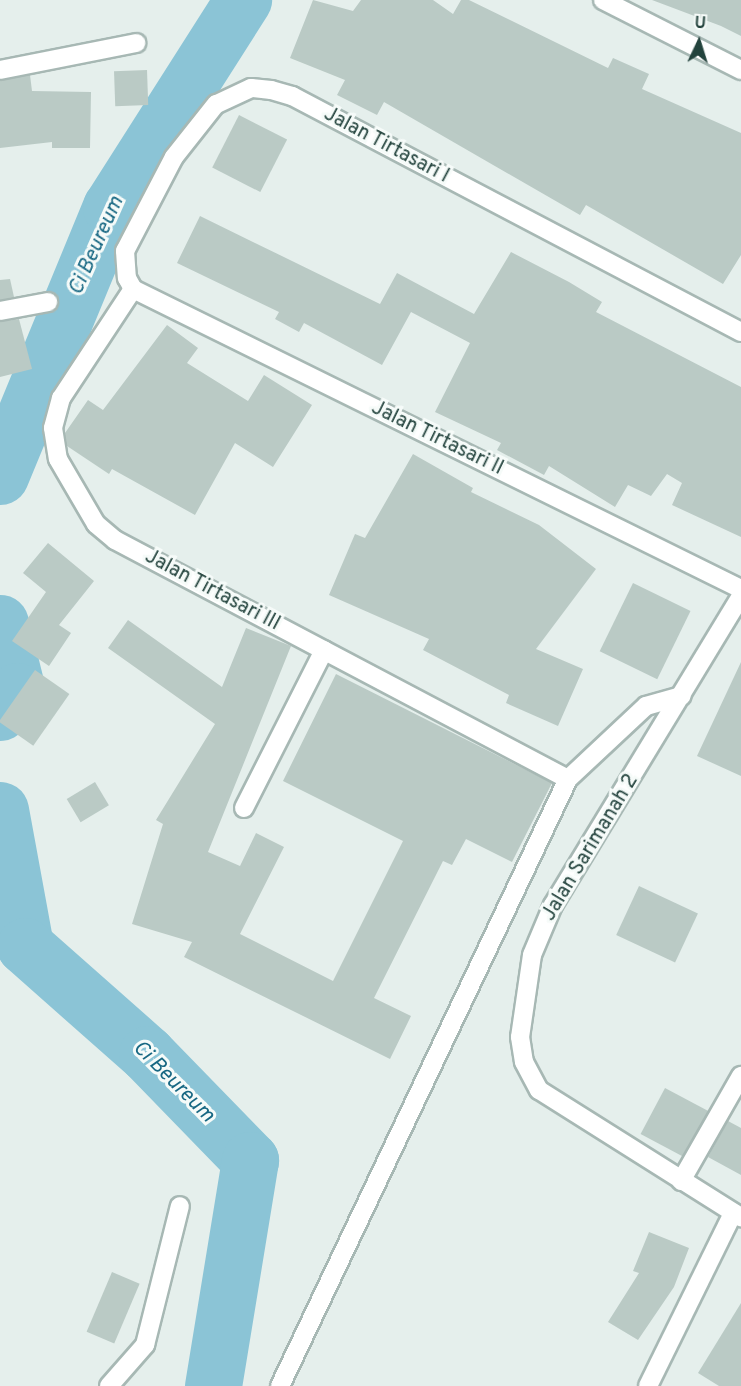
<!DOCTYPE html>
<style>
body{margin:0}
#map{position:relative;width:741px;height:1386px;overflow:hidden;background:#e5efec;font-family:Overpass,sans-serif}
div>[style]{position:absolute}
.river>*{height:57px;margin:-28.5px;padding:0 28.5px;transform-origin:28.5px;border-radius:28.5px;background:#8bc4d6}
.building>*{inset:0;background:#bacac5;transform-origin:0 0}
.roads{filter:drop-shadow(2px 0 #a7b8b4) drop-shadow(-2px 0 #a7b8b4) drop-shadow(0 2px #a7b8b4) drop-shadow(0 -2px #a7b8b4)}
.minor>*{height:18px;margin:-9px;padding:0 9px;transform-origin:9px;border-radius:9px;background:#fff}
span{translate:-50% -50%;white-space:nowrap;text-align:center;line-height:1.15;-webkit-text-stroke:6px #f6fbf9;paint-order:stroke}
.street-label{font-size:20px;color:#23433d}
.water-label{font-size:21px;color:#186883;font-style:italic}
.north{position:absolute;left:669px;top:12px;width:60px;height:60px;-webkit-text-stroke:4px #f6fbf9;paint-order:stroke;rotate:4deg;font-size:16px;font-weight:700;line-height:24px;text-align:center;color:#23433d}
.north::after{content:'';display:block;margin:auto;width:21px;height:27px;background:#23433d;clip-path:polygon(50% 0,100% 100%,50% 72%,0 100%)}
</style>
<div id="map">
<div class="river">
<div style="left:0;top:476px;width:291px;rotate:-67.6deg"></div>
<div style="left:111px;top:207px;width:246px;rotate:-57.5deg"></div>
<div style="left:0;top:623px;width:70px;rotate:76deg"></div>
<div style="left:17px;top:691px;width:27px;rotate:129deg"></div>
<div style="left:0;top:810px;width:138px;rotate:79.6deg"></div>
<div style="left:25px;top:946px;width:163px;rotate:41.5deg"></div>
<div style="left:147px;top:1054px;width:148px;rotate:45.8deg"></div>
<div style="left:250px;top:1160px;width:229px;rotate:99.3deg"></div>
</div>
<div class="building">
<div style="clip-path:polygon(313px 0,353px 11px,361px 0,433px 0,453px 14px,461px 0,469px 0,608px 68px,613px 58px,649px 74px,642px 89px,741px 133px,741px 255px,723px 284px,586px 205px,580px 215px,384px 102px,377px 115px,337px 95px,345px 80px,290px 58px)"></div>
<div style="clip-path:polygon(652px 0,741px 0,741px 36px,721px 26px)"></div>
<div style="left:147px;top:70px;width:35px;height:33px;rotate:88deg"></div>
<div style="clip-path:polygon(30px 75px,32px 91px,91px 92px,90px 148px,52px 148px,52px 142px,0 148px,0 81px)"></div>
<div style="left:239px;top:115px;width:54px;height:59px;rotate:27deg"></div>
<div style="clip-path:polygon(200px 216px,380px 304px,397px 273px,474px 314px,511px 252px,569px 282px,602px 302px,596px 312px,741px 387px,741px 537px,672px 505px,682px 483px,667px 474px,651px 496px,628px 485px,615px 507px,549px 466px,544px 475px,497px 450px,501px 443px,435px 412px,470px 343px,411px 312px,382px 365px,304px 323px,299px 332px,275px 319px,279px 312px,177px 263px)"></div>
<div style="clip-path:polygon(10px 279px,14px 297px,0 300px,0 280px)"></div>
<div style="clip-path:polygon(19px 319px,32px 369px,0 377px,0 322px)"></div>
<div style="clip-path:polygon(167px 325px,198px 348px,187px 363px,248px 401px,264px 375px,312px 405px,273px 467px,235px 443px,195px 515px,112px 469px,109px 474px,67px 446px,65px 433px,88px 400px,103px 410px)"></div>
<div style="clip-path:polygon(413px 454px,473px 488px,471px 492px,539px 525px,596px 569px,536px 649px,583px 669px,558px 726px,506px 703px,509px 695px,423px 650px,429px 639px,329px 595px,355px 534px,365px 538px)"></div>
<div style="clip-path:polygon(48px 543px,94px 581px,59px 625px,71px 633px,49px 666px,12px 641px,46px 592px,23px 573px)"></div>
<div style="left:633px;top:583px;width:64px;height:76px;rotate:26deg"></div>
<div style="clip-path:polygon(128px 620px,222px 687px,246px 628px,291px 646px,208px 852px,240px 866px,256px 833px,284px 847px,240px 934px,333px 981px,403px 841px,283px 781px,336px 674px,552px 783px,512px 862px,466px 839px,452px 865px,443px 861px,374px 998px,411px 1016px,390px 1059px,184px 957px,192px 942px,132px 924px,163px 824px,156px 820px,215px 724px,108px 648px)"></div>
<div style="clip-path:polygon(741px 662px,741px 776px,697px 756px)"></div>
<div style="left:35px;top:670px;width:42px;height:63px;rotate:35deg"></div>
<div style="left:95px;top:782px;width:27px;height:33px;rotate:59deg"></div>
<div style="left:639px;top:886px;width:65px;height:54px;rotate:25deg"></div>
<div style="left:665px;top:1088px;width:49px;height:52px;rotate:28deg"></div>
<div style="clip-path:polygon(728px 1121px,741px 1128px,741px 1175px,708px 1157px)"></div>
<div style="clip-path:polygon(649px 1232px,689px 1248px,674px 1287px,638px 1340px,608px 1322px,639px 1273px,633px 1271px)"></div>
<div style="left:112px;top:1272px;width:30px;height:65px;rotate:23deg"></div>
<div style="clip-path:polygon(741px 1303px,741px 1386px,719px 1386px,698px 1373px)"></div>
</div>
<div class="roads">
<div class="minor">
<div style="left:603px;top:0;width:155px;rotate:26.9deg"></div>
<div style="left:0;top:70px;width:139px;rotate:-11.2deg"></div>
<div style="left:133px;top:289px;width:131px;rotate:123.4deg"></div>
<div style="left:61px;top:398px;width:31px;rotate:105deg"></div>
<div style="left:53px;top:428px;width:31px;rotate:81deg"></div>
<div style="left:58px;top:459px;width:75px;rotate:59.7deg"></div>
<div style="left:96px;top:524px;width:25px;rotate:40deg"></div>
<div style="left:115px;top:540px;width:512px;rotate:27.82deg"></div>
<div style="left:0;top:311px;width:49px;rotate:-10.6deg"></div>
<div style="left:741px;top:332px;width:507px;rotate:-152.27deg"></div>
<div style="left:292px;top:96px;width:22px;rotate:-164deg"></div>
<div style="left:271px;top:90px;width:20px;rotate:-174deg"></div>
<div style="left:251px;top:88px;width:38px;rotate:155deg"></div>
<div style="left:216px;top:104px;width:68px;rotate:128.4deg"></div>
<div style="left:174px;top:157px;width:106px;rotate:117.5deg"></div>
<div style="left:125px;top:251px;width:27px;rotate:86deg"></div>
<div style="left:127px;top:278px;width:13px;rotate:61deg"></div>
<div style="left:133px;top:289px;width:678px;rotate:26.26deg"></div>
<div style="left:741px;top:596px;width:362px;rotate:121.3deg"></div>
<div style="left:553px;top:905px;width:54px;rotate:112.8deg"></div>
<div style="left:532px;top:955px;width:83px;rotate:98.3deg"></div>
<div style="left:520px;top:1037px;width:25px;rotate:81deg"></div>
<div style="left:524px;top:1062px;width:32px;rotate:62deg"></div>
<div style="left:539px;top:1090px;width:239px;rotate:32.2deg"></div>
<div style="left:244px;top:808px;width:177px;rotate:-63.1deg"></div>
<div style="left:681px;top:1181px;width:121px;rotate:-60.3deg"></div>
<div style="left:109px;top:1386px;width:55px;rotate:-48.7deg"></div>
<div style="left:145px;top:1345px;width:143px;rotate:-75.9deg"></div>
<div style="left:280px;top:1386px;width:672px;rotate:-64.62deg"></div>
<div style="left:568px;top:779px;width:107px;rotate:-43.1deg"></div>
<div style="left:646px;top:706px;width:37px;rotate:-16deg"></div>
<div style="left:648px;top:1386px;width:193px;rotate:-63.8deg"></div>
</div>
</div>
<div class="street-label">
<span style="left:386px;top:146px;rotate:28deg">Jalan Tirtasari I</span>
<span style="left:437px;top:439px;rotate:26deg">Jalan Tirtasari II</span>
<span style="left:212px;top:591px;rotate:28deg">Jalan Tirtasari III</span>
<span style="left:591px;top:848px;rotate:-59deg">Jalan Sarimanah 2</span>
</div>
<div class="water-label">
<span style="left:97px;top:246px;rotate:-66deg">Ci Beureum</span>
<span style="left:173px;top:1082px;rotate:45deg">Ci Beureum</span>
</div>
<div class="north">U</div>
</div>
